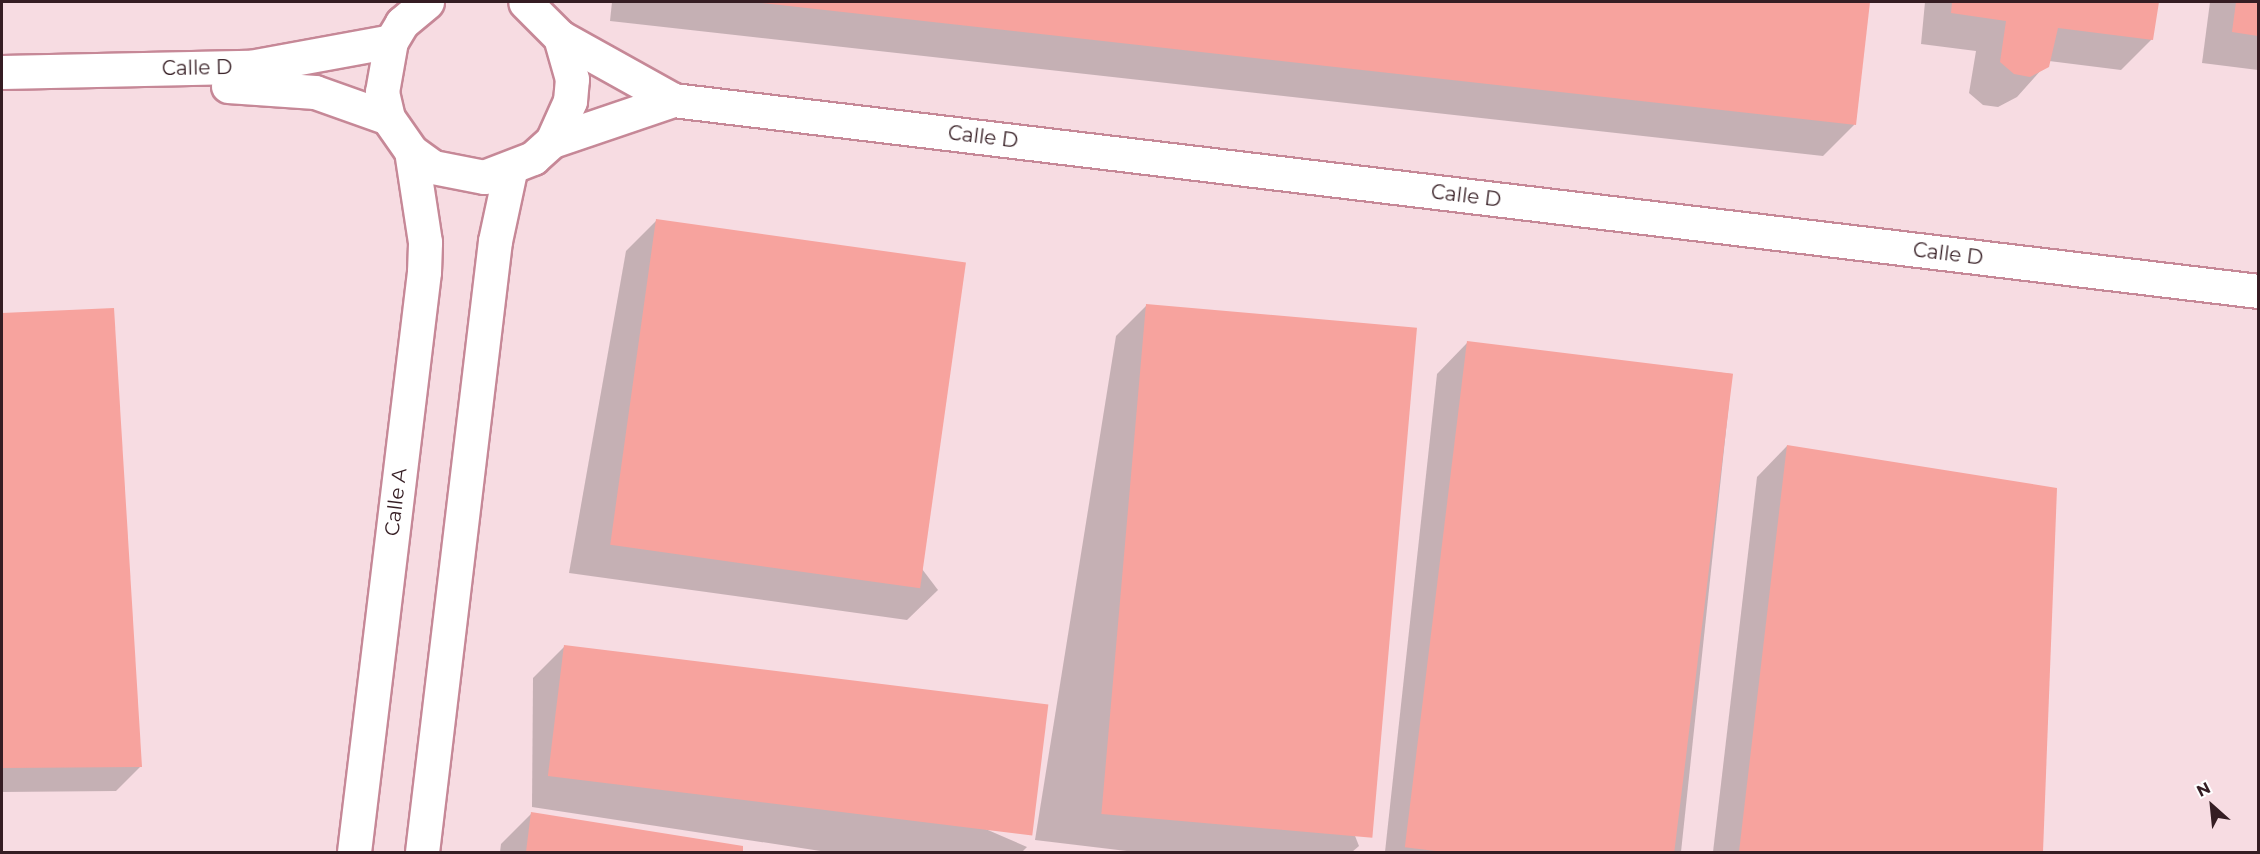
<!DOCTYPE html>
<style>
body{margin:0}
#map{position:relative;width:2260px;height:854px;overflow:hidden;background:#f7dce2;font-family:Montserrat,sans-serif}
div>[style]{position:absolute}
.shadow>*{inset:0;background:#0003}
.building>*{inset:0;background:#f7a39e;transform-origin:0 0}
.roads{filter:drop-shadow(2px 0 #c68897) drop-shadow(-2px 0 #c68897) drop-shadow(0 2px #c68897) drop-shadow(0 -2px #c68897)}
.minor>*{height:33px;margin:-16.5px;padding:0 16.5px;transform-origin:16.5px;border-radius:16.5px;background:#fff}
span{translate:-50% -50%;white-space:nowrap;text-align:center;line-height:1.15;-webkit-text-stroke:5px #fff;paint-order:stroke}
.street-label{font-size:20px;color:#351d23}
.frame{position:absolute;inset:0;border:3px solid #351d23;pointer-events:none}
.north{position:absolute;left:2182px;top:776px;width:60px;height:60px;-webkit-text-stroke:4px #fff;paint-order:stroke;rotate:333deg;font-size:16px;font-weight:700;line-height:24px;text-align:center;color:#351d23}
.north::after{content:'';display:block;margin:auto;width:21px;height:27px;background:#351d23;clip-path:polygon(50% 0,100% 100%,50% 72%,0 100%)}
</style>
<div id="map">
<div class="shadow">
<div style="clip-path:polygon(612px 2px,1868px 2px,1854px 125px,1823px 156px,610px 21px)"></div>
<div style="clip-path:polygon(1925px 2px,2157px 2px,2152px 39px,2121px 70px,2049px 61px,2017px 97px,1998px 107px,1983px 105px,1969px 93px,1976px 51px,1921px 44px)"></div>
<div style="clip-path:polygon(2210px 2px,2258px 2px,2258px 70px,2202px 63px)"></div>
<div style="clip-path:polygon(657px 220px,938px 590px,907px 620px,569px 573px,626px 251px)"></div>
<div style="clip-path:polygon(1147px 305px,1359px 846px,1352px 852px,1135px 852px,1035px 840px,1116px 336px)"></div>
<div style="clip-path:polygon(112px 310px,141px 766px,116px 791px,2px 792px,2px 315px)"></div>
<div style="clip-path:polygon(1467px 343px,1732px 374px,1681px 852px,1385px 852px,1437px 374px)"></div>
<div style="clip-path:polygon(1787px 446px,2055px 490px,2042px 852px,1713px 852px,1757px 477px)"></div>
<div style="clip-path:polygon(564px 647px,1027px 847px,1022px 852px,827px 852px,532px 807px,533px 678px)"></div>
<div style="clip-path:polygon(532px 813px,742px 847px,741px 852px,500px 852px,501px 844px)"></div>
</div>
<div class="building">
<div style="clip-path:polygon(753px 2px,1870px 2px,1856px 125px)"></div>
<div style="clip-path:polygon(1952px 2px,2159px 2px,2153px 40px,2058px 28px,2049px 67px,2030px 77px,2014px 74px,2000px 62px,2006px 21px,1951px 13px)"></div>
<div style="clip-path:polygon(2236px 2px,2258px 2px,2258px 36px,2232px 32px)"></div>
<div style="left:656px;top:219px;width:313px;height:329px;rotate:8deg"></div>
<div style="left:1146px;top:304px;width:272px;height:512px;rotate:5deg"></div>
<div style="clip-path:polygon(114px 308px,142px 767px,2px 768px,2px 313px)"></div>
<div style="left:1467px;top:341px;width:268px;height:510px;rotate:7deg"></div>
<div style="clip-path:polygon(1787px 445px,2057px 488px,2043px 852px,1739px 852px)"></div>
<div style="left:564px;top:645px;width:488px;height:132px;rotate:7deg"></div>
<div style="clip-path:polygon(531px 812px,743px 846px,743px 852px,526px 852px)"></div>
</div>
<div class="roads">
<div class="minor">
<div style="left:427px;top:2px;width:33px;rotate:140deg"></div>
<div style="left:402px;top:23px;width:21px;rotate:121deg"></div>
<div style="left:391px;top:41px;width:52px;rotate:100deg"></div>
<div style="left:382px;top:92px;width:27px;rotate:77deg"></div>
<div style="left:388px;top:118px;width:40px;rotate:55.1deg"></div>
<div style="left:411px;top:151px;width:27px;rotate:36deg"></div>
<div style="left:433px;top:167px;width:52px;rotate:11.1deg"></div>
<div style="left:484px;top:177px;width:53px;rotate:-21.2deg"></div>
<div style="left:533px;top:158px;width:25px;rotate:-42deg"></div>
<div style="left:552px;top:141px;width:44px;rotate:-65.8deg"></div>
<div style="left:570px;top:101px;width:22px;rotate:-85deg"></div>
<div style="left:572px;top:79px;width:44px;rotate:-105.9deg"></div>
<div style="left:560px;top:37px;width:49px;rotate:-135deg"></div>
<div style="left:560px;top:37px;width:129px;rotate:29.1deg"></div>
<div style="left:673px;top:100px;width:1596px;rotate:6.87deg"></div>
<div style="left:2px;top:72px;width:248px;rotate:-1.2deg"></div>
<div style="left:250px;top:67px;width:143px;rotate:-10.4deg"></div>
<div style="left:228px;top:86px;width:87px;rotate:3.9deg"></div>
<div style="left:315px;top:92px;width:77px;rotate:19.6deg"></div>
<div style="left:552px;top:141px;width:128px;rotate:-18.7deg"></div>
<div style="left:354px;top:852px;width:584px;rotate:-83.12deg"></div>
<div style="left:424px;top:272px;width:30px;rotate:-88deg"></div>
<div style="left:425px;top:242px;width:92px;rotate:-98.7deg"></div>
<div style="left:422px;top:852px;width:615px;rotate:-83.19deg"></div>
<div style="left:495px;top:241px;width:72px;rotate:-77.9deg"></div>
</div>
</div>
<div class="street-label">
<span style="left:197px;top:68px;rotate:-1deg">Calle D</span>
<span style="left:983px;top:137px;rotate:7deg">Calle D</span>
<span style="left:1466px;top:196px;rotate:7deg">Calle D</span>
<span style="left:1948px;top:254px;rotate:7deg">Calle D</span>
<span style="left:396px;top:502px;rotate:-83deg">Calle A</span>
</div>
<div class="frame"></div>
<div class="north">N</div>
</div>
